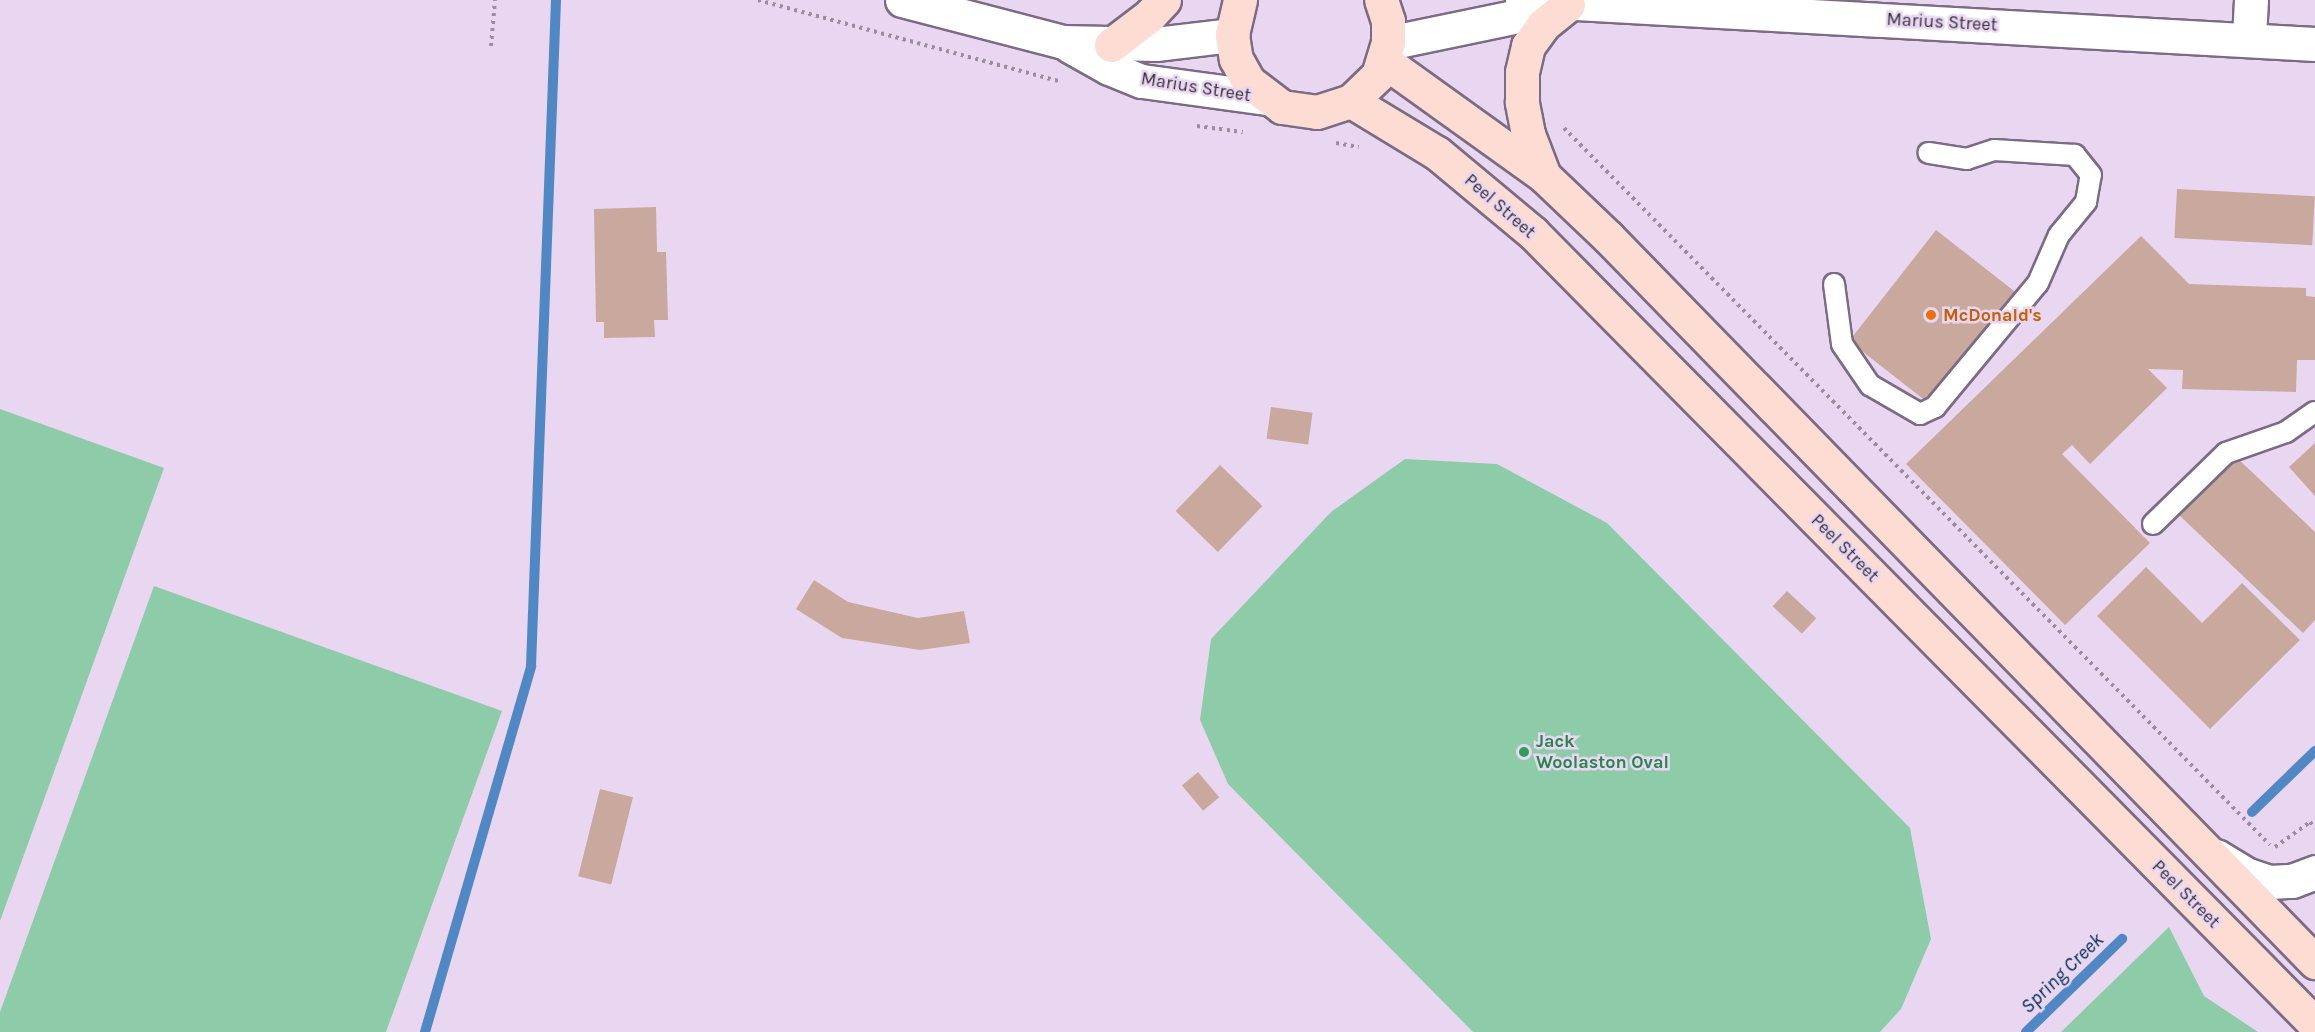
<!DOCTYPE html>
<style>
body{margin:0}
#map{position:relative;width:2315px;height:1032px;overflow:hidden;background:#e9d7f2;font-family:Karla,sans-serif}
div>[style]{position:absolute}
.green>*{inset:0;background:#8ecba9}
.stream>*{height:10px;margin:-5px;padding:0 5px;transform-origin:5px;border-radius:5px;background:#5188c4}
.building>*{inset:0;background:#c9a89d;transform-origin:0 0}
.path>*{height:4px;margin-top:-2px;transform-origin:0;background:repeating-linear-gradient(90deg,#9a8da1 0 3px,transparent 0 7.5px)}
.roads{filter:drop-shadow(2px 0 #7b6b84) drop-shadow(-2px 0 #7b6b84) drop-shadow(0 2px #7b6b84) drop-shadow(0 -2px #7b6b84)}
.service>*{height:20px;margin:-10px;padding:0 10px;transform-origin:10px;border-radius:10px;background:#fff}
.minor>*{height:33px;margin:-16.5px;padding:0 16.5px;transform-origin:16.5px;border-radius:16.5px;background:#fff}
.primary>*{height:33px;margin:-16.5px;padding:0 16.5px;transform-origin:16.5px;border-radius:16.5px;background:#fdddd3}
.dots>*{width:16px;height:16px;translate:-50% -50%;box-sizing:border-box;border:3px solid #e9d7f2;border-radius:50%}
span{translate:-50% -50%;white-space:nowrap;text-align:center;line-height:1.15;-webkit-text-stroke:5px #e9d7f2;paint-order:stroke}
.street-label{font-size:18px;color:#37303a}
.food-label{font-size:18px;color:#c56008;font-weight:700}
.left{translate:0 -50%;text-align:left}
.leisure-label{font-size:18px;color:#27864d;font-weight:700}
.water-label{font-size:20px;color:#002a51;font-style:italic}
</style>
<div id="map">
<div class="green">
<div style="clip-path:polygon(0 409px,164px 468px,0 921px)"></div>
<div style="clip-path:polygon(1405px 459px,1497px 464px,1607px 523px,1910px 828px,1931px 939px,1901px 1009px,1880px 1032px,1473px 1032px,1228px 784px,1200px 720px,1211px 639px,1331px 512px)"></div>
<div style="clip-path:polygon(154px 586px,502px 711px,386px 1032px,0 1032px,0 1012px)"></div>
<div style="clip-path:polygon(2169px 927px,2204px 996px,2258px 1032px,2061px 1032px)"></div>
</div>
<div class="stream">
<div style="left:2252px;top:812px;width:88px;rotate:-44.1deg"></div>
<div style="left:425px;top:1032px;width:381px;rotate:-73.8deg"></div>
<div style="left:531px;top:666px;width:666px;rotate:-87.85deg"></div>
<div style="left:2026px;top:1032px;width:134px;rotate:-44.1deg"></div>
</div>
<div class="building">
<div style="left:2177px;top:189px;width:138px;height:49px;rotate:3deg"></div>
<div style="clip-path:polygon(656px 207px,657px 252px,666px 252px,668px 320px,654px 320px,655px 337px,604px 338px,604px 322px,596px 322px,594px 209px)"></div>
<div style="left:1936px;top:230px;width:100px;height:141px;rotate:38deg"></div>
<div style="clip-path:polygon(2141px 236px,2189px 284px,2306px 288px,2306px 296px,2315px 297px,2315px 360px,2297px 360px,2296px 392px,2182px 389px,2183px 370px,2148px 369px,2167px 388px,2090px 464px,2072px 445px,2062px 454px,2150px 543px,2065px 625px,1906px 464px)"></div>
<div style="left:1271px;top:407px;width:42px;height:32px;rotate:8deg"></div>
<div style="clip-path:polygon(2315px 443px,2315px 496px,2289px 467px)"></div>
<div style="clip-path:polygon(2235px 456px,2315px 532px,2315px 620px,2303px 633px,2179px 515px)"></div>
<div style="left:1220px;top:465px;width:59px;height:64px;rotate:44deg"></div>
<div style="clip-path:polygon(2146px 567px,2202px 623px,2242px 583px,2300px 640px,2210px 729px,2097px 616px)"></div>
<div style="clip-path:polygon(814px 580px,848px 602px,918px 618px,964px 611px,970px 643px,920px 650px,842px 638px,796px 609px)"></div>
<div style="left:1787px;top:591px;width:40px;height:21px;rotate:43deg"></div>
<div style="left:1198px;top:772px;width:33px;height:21px;rotate:50deg"></div>
<div style="left:600px;top:789px;width:34px;height:90px;rotate:14deg"></div>
</div>
<div class="path">
<div style="left:758px;top:0;width:311px;rotate:15.1deg"></div>
<div style="left:491px;top:46px;width:46px;rotate:-85deg"></div>
<div style="left:1197px;top:126px;width:46px;rotate:7.4deg"></div>
<div style="left:1564px;top:128px;width:1006px;rotate:45.44deg"></div>
<div style="left:1336px;top:143px;width:23px;rotate:10deg"></div>
<div style="left:2275px;top:847px;width:43px;rotate:-35.5deg"></div>
<div style="left:2310px;top:822px;width:8px;rotate:50deg"></div>
</div>
<div class="roads">
<div class="service">
<div style="left:1834px;top:284px;width:61px;rotate:82.4deg"></div>
<div style="left:1842px;top:344px;width:50px;rotate:55.7deg"></div>
<div style="left:1870px;top:385px;width:58px;rotate:30.1deg"></div>
<div style="left:1920px;top:414px;width:17px;rotate:-25deg"></div>
<div style="left:1935px;top:407px;width:161px;rotate:-50.3deg"></div>
<div style="left:2038px;top:283px;width:52px;rotate:-66.4deg"></div>
<div style="left:2059px;top:235px;width:43px;rotate:-50.7deg"></div>
<div style="left:2086px;top:202px;width:27px;rotate:-80deg"></div>
<div style="left:2091px;top:175px;width:26px;rotate:-129deg"></div>
<div style="left:2075px;top:155px;width:81px;rotate:-176.5deg"></div>
<div style="left:1994px;top:150px;width:28px;rotate:162deg"></div>
<div style="left:1967px;top:159px;width:39px;rotate:-171deg"></div>
<div style="left:2153px;top:524px;width:102px;rotate:-44.2deg"></div>
<div style="left:2226px;top:453px;width:64px;rotate:-19.3deg"></div>
<div style="left:2286px;top:432px;width:35px;rotate:-35deg"></div>
</div>
<div class="minor">
<div style="left:902px;top:0;width:166px;rotate:14.6deg"></div>
<div style="left:1063px;top:42px;width:93px;rotate:1.2deg"></div>
<div style="left:1156px;top:44px;width:77px;rotate:-6.8deg"></div>
<div style="left:1522px;top:0;width:794px;rotate:3.18deg"></div>
<div style="left:2249px;top:38px;width:38px;rotate:-87deg"></div>
<div style="left:1388px;top:43px;width:167px;rotate:-11.7deg"></div>
<div style="left:1070px;top:46px;width:45px;rotate:29.4deg"></div>
<div style="left:1109px;top:68px;width:35px;rotate:22deg"></div>
<div style="left:1142px;top:81px;width:125px;rotate:7.8deg"></div>
<div style="left:2216px;top:856px;width:37px;rotate:31deg"></div>
<div style="left:2248px;top:875px;width:23px;rotate:18deg"></div>
<div style="left:2270px;top:882px;width:22px;rotate:-3deg"></div>
<div style="left:2292px;top:881px;width:25px;rotate:-21deg"></div>
</div>
<div class="primary">
<div style="left:1240px;top:0;width:36px;rotate:103deg"></div>
<div style="left:1232px;top:35px;width:24px;rotate:81deg"></div>
<div style="left:1236px;top:59px;width:25px;rotate:61deg"></div>
<div style="left:1248px;top:81px;width:43px;rotate:37.4deg"></div>
<div style="left:1282px;top:107px;width:35px;rotate:8deg"></div>
<div style="left:1317px;top:112px;width:36px;rotate:-18deg"></div>
<div style="left:1351px;top:101px;width:37px;rotate:-44deg"></div>
<div style="left:1378px;top:75px;width:34px;rotate:-73deg"></div>
<div style="left:1388px;top:43px;width:22px;rotate:-90deg"></div>
<div style="left:1388px;top:21px;width:22px;rotate:-108deg"></div>
<div style="left:1111px;top:45px;width:48px;rotate:-37.3deg"></div>
<div style="left:1149px;top:16px;width:22px;rotate:-47deg"></div>
<div style="left:1384px;top:61px;width:197px;rotate:35.7deg"></div>
<div style="left:1544px;top:176px;width:88px;rotate:43.6deg"></div>
<div style="left:1608px;top:237px;width:1013px;rotate:45.72deg"></div>
<div style="left:1351px;top:101px;width:100px;rotate:31.2deg"></div>
<div style="left:1437px;top:153px;width:125px;rotate:39.8deg"></div>
<div style="left:1533px;top:233px;width:1112px;rotate:45.33deg"></div>
<div style="left:1544px;top:176px;width:45px;rotate:-110.9deg"></div>
<div style="left:1528px;top:134px;width:33px;rotate:-101deg"></div>
<div style="left:1522px;top:102px;width:30px;rotate:-90deg"></div>
<div style="left:1522px;top:72px;width:27px;rotate:-77deg"></div>
<div style="left:1528px;top:46px;width:26px;rotate:-54deg"></div>
<div style="left:1543px;top:25px;width:32px;rotate:-39deg"></div>
</div>
</div>
<div class="dots">
<div style="left:1931px;top:315px;background:#e8710a"></div>
<div style="left:1524px;top:752px;background:#2e9e5b"></div>
</div>
<div class="street-label">
<span style="left:1942px;top:22px;rotate:3deg">Marius Street</span>
<span style="left:1196px;top:87px;rotate:9deg">Marius Street</span>
<span style="left:1500px;top:206px;rotate:41deg">Peel Street</span>
<span style="left:1845px;top:548px;rotate:45deg">Peel Street</span>
<span style="left:2186px;top:894px;rotate:45deg">Peel Street</span>
</div>
<div class="food-label">
<span class="left" style="left:1943px;top:315px">McDonald's</span>
</div>
<div class="leisure-label">
<span class="left" style="left:1536px;top:752px">Jack<br>Woolaston Oval</span>
</div>
<div class="water-label">
<span style="left:2062px;top:973px;rotate:-44deg">Spring Creek</span>
</div>
</div>
